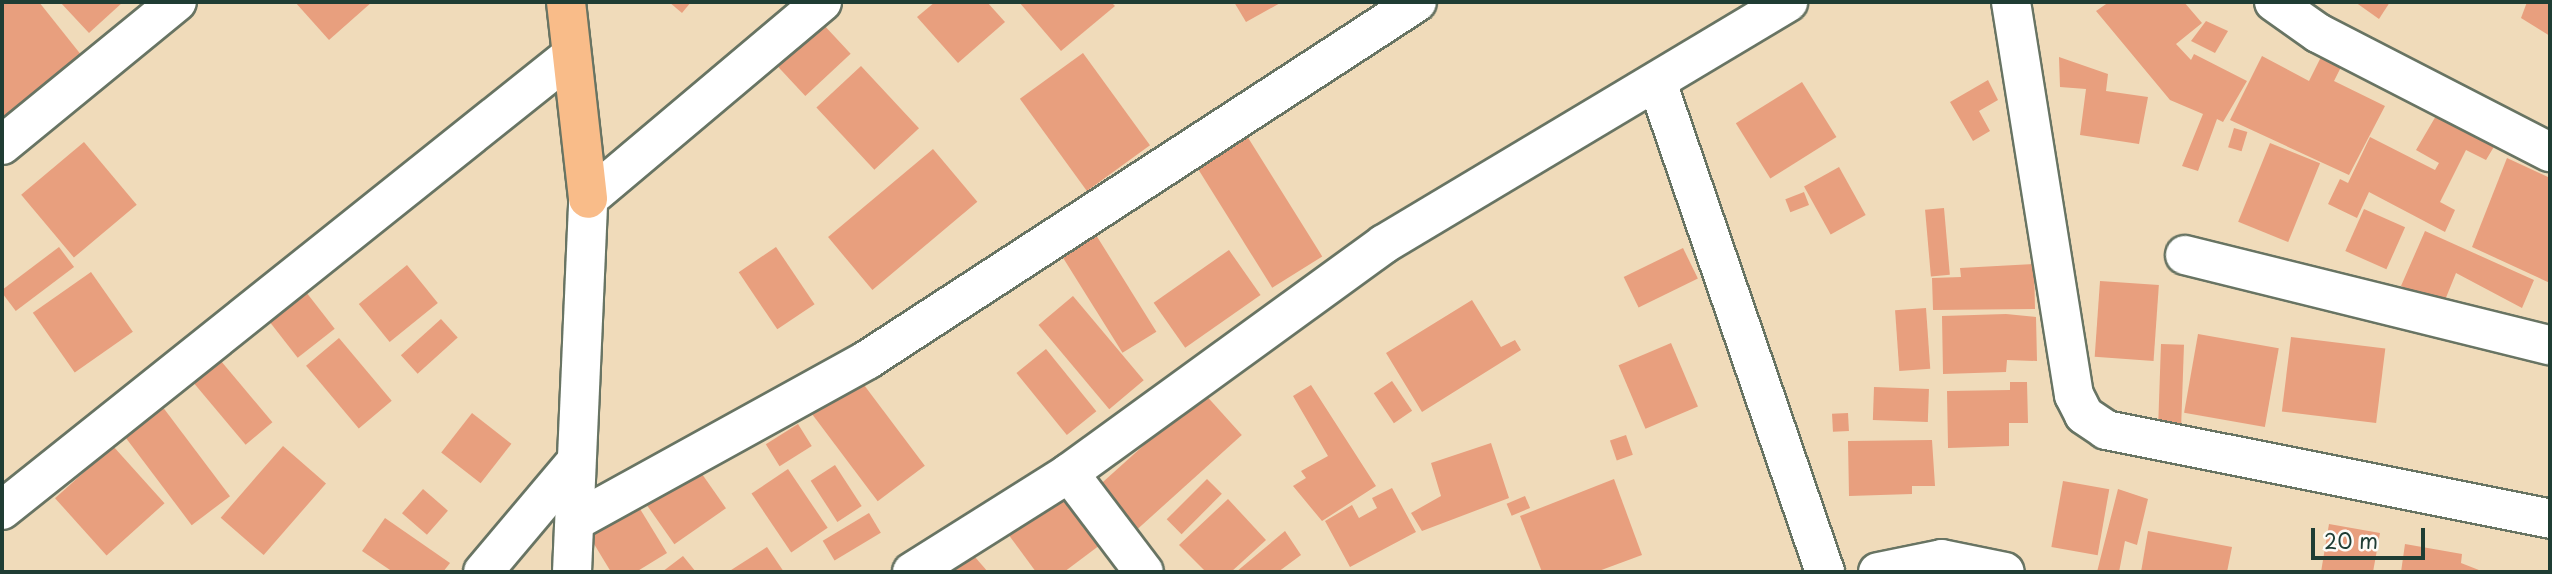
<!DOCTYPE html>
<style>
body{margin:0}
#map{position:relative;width:2552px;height:574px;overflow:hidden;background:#f0dbba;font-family:"Playpen Sans",sans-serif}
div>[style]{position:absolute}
.building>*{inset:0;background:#e89f7e;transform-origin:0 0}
.roads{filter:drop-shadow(2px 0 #687463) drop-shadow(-2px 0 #687463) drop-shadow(0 2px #687463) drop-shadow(0 -2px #687463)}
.minor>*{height:38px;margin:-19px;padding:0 19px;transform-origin:19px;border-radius:19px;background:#fff}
.major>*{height:38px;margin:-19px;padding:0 19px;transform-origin:19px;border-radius:19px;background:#f9bc89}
span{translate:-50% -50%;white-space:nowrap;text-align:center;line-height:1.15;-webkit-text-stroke:6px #fdfcf7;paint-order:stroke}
.frame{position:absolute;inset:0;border:4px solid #1f3d34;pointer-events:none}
.scale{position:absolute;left:2311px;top:528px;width:114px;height:32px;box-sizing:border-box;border:4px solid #1f3d34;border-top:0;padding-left:9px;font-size:21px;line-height:24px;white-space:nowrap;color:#1f3d34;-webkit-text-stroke:5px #fdfcf7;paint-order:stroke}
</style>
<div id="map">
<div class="building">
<div style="clip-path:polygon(2px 2px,39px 2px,82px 56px,2px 119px)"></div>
<div style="clip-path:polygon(60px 2px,123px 2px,89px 33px)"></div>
<div style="clip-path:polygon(295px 2px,372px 2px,329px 40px)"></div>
<div style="clip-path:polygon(669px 2px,691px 2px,682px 13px)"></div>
<div style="clip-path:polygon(935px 2px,987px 2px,1005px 22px,958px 63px,917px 17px)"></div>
<div style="clip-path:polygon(1019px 2px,1111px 2px,1115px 6px,1061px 51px)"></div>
<div style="clip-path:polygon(1234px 2px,1282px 2px,1246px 22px)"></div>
<div style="clip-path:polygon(2109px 2px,2184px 2px,2202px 23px,2176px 44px,2191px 60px,2194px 54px,2247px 81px,2223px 122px,2217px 119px,2198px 171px,2182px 166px,2203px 114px,2170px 100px,2096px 11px)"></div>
<div style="clip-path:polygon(2355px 2px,2390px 2px,2379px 19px)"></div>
<div style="clip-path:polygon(2527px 2px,2550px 2px,2550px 36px,2521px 18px)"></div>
<div style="clip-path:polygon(2206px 21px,2228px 31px,2215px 53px,2191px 41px)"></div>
<div style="left:822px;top:23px;width:42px;height:62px;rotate:47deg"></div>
<div style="left:1083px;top:53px;width:114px;height:78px;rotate:54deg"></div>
<div style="clip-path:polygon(2262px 56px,2309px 81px,2321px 57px,2341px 67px,2334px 81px,2385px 106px,2349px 175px,2230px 120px)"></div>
<div style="clip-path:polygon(2059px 57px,2108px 74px,2106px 91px,2148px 97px,2139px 144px,2080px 135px,2086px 89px,2060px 87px)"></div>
<div style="left:861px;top:66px;width:85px;height:61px;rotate:47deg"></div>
<div style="clip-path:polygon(1988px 80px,1998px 100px,1979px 111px,1990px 131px,1973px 141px,1950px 102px)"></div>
<div style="left:1802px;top:82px;width:65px;height:78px;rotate:58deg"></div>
<div style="clip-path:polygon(2440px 109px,2498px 140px,2486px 160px,2466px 150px,2440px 202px,2455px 210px,2445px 232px,2369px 192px,2357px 218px,2328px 204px,2340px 179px,2348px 183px,2370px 137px,2435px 170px,2439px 163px,2416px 150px)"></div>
<div style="left:2234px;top:128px;width:14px;height:20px;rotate:17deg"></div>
<div style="left:1247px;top:136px;width:142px;height:59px;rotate:58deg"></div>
<div style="left:84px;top:142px;width:82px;height:82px;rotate:50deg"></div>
<div style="left:2270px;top:143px;width:54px;height:85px;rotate:22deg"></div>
<div style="left:933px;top:149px;width:69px;height:137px;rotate:50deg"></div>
<div style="clip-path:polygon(2507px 158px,2550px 178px,2550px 283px,2472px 247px)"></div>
<div style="left:1839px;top:167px;width:55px;height:40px;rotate:61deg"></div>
<div style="left:1804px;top:192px;width:14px;height:20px;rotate:69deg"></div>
<div style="left:1944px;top:208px;width:67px;height:19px;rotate:85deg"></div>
<div style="left:2364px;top:209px;width:45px;height:46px;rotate:24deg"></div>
<div style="clip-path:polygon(2425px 231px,2534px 280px,2522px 308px,2456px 273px,2443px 305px,2401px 286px)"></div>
<div style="left:1096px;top:235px;width:114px;height:40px;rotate:58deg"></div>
<div style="left:59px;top:247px;width:25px;height:73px;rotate:53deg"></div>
<div style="left:776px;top:247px;width:69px;height:45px;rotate:56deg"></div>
<div style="left:1683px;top:248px;width:34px;height:66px;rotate:64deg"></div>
<div style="left:1229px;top:250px;width:55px;height:92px;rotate:55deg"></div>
<div style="clip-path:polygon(2034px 264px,2035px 309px,1933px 310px,1932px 278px,1961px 277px,1960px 268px)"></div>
<div style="left:407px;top:265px;width:49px;height:62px;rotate:51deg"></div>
<div style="left:91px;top:272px;width:73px;height:71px;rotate:55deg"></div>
<div style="left:2100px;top:281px;width:59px;height:76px;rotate:4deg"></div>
<div style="left:299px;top:283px;width:58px;height:47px;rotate:52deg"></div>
<div style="left:1073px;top:296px;width:110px;height:45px;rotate:50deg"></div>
<div style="clip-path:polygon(1472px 300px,1501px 347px,1515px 340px,1521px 350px,1422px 412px,1386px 353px)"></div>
<div style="left:1926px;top:308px;width:61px;height:31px;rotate:86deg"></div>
<div style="clip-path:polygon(2006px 314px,2036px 317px,2037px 361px,2007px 360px,2006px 372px,1943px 374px,1942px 316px)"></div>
<div style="left:441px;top:319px;width:25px;height:54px;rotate:48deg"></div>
<div style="left:2198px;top:334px;width:82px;height:80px;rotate:10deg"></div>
<div style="left:2291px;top:337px;width:95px;height:75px;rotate:7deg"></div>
<div style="left:339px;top:338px;width:82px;height:43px;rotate:50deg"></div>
<div style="left:1671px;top:343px;width:69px;height:57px;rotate:67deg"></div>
<div style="left:2161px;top:344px;width:23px;height:90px;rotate:2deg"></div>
<div style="left:1046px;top:349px;width:80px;height:38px;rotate:51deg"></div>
<div style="left:221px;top:361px;width:80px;height:35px;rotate:50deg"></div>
<div style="left:855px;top:373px;width:116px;height:59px;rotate:53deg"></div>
<div style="left:1392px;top:381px;width:36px;height:22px;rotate:56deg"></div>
<div style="clip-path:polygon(2010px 382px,2027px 382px,2028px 423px,2009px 423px,2009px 446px,1948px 448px,1947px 391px,2010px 390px)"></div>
<div style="clip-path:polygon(1311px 385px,1376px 486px,1322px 521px,1293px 486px,1306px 478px,1301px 471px,1328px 456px,1293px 396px)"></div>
<div style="left:1874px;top:387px;width:55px;height:33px;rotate:2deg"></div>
<div style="left:1203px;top:392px;width:58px;height:141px;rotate:48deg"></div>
<div style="left:162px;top:406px;width:113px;height:48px;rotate:53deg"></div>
<div style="left:472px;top:413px;width:50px;height:50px;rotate:38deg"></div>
<div style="left:1848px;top:413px;width:18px;height:16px;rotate:87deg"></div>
<div style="left:798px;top:424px;width:26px;height:38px;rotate:58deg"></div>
<div style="left:1626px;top:435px;width:21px;height:17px;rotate:71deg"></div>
<div style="clip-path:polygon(1932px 440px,1935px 486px,1912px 486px,1912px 494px,1849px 496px,1848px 441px)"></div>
<div style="clip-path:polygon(1491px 443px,1509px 498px,1422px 531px,1411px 513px,1441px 496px,1431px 463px)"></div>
<div style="left:113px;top:446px;width:77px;height:78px;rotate:48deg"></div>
<div style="left:283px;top:446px;width:57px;height:95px;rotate:41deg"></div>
<div style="left:695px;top:464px;width:54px;height:63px;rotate:55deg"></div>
<div style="left:835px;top:465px;width:49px;height:29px;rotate:57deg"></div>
<div style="left:788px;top:469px;width:71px;height:44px;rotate:56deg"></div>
<div style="left:1207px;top:479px;width:21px;height:57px;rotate:45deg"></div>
<div style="clip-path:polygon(1614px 479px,1642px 555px,1596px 572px,1542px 572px,1520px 516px)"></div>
<div style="left:2063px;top:481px;width:47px;height:67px;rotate:10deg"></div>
<div style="clip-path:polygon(1392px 488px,1416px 532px,1350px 567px,1325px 521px,1352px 505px,1359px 518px,1377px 508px,1372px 498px)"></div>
<div style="left:423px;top:489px;width:33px;height:32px;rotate:41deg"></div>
<div style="clip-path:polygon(2118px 489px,2148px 499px,2137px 545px,2125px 541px,2119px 572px,2097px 572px)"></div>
<div style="clip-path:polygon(1061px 494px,1100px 545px,1064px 572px,1036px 572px,1008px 534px)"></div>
<div style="left:1525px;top:496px;width:13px;height:20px;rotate:67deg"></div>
<div style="clip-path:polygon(1228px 499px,1266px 540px,1231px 572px,1206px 572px,1179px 545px)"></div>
<div style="clip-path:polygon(637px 504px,667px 553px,636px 572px,611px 572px,588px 534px)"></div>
<div style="left:869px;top:513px;width:23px;height:54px;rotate:59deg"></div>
<div style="clip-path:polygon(385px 518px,450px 563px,443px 572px,393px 572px,362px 551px)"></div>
<div style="clip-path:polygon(2329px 524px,2380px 533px,2373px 572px,2321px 572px)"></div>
<div style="clip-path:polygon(1285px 531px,1301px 555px,1278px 572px,1236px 572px)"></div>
<div style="clip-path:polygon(2148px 531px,2232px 547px,2227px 572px,2141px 572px)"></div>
<div style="clip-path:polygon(962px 542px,988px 572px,951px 572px,940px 559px)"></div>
<div style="clip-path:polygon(2405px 544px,2462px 554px,2461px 563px,2484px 572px,2401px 572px)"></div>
<div style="clip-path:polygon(767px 547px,784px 572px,728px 572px)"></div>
<div style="clip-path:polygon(683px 556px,696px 572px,662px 572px)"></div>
</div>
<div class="roads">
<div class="minor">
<div style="left:2011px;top:2px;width:398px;rotate:80.9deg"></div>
<div style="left:2074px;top:395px;width:22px;rotate:63deg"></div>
<div style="left:2084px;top:415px;width:27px;rotate:34deg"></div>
<div style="left:2106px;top:430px;width:453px;rotate:11.3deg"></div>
<div style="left:2274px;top:2px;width:54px;rotate:35.2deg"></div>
<div style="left:2318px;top:33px;width:261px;rotate:27.2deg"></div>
<div style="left:1658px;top:85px;width:515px;rotate:71.07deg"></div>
<div style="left:2px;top:145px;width:226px;rotate:-39.3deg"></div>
<div style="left:2185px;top:255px;width:376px;rotate:13.9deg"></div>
<div style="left:1069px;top:473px;width:124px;rotate:52.9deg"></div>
<div style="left:2px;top:510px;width:726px;rotate:-38.62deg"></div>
<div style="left:579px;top:519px;width:329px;rotate:-28.9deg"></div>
<div style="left:867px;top:360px;width:656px;rotate:-33.06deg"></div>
<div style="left:483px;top:572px;width:140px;rotate:-49.9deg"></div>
<div style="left:572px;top:572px;width:373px;rotate:-87.5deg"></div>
<div style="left:588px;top:199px;width:306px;rotate:-40.1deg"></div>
<div style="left:912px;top:572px;width:186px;rotate:-32.2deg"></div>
<div style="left:1069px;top:473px;width:389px;rotate:-36deg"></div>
<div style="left:1384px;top:244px;width:471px;rotate:-30.9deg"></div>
<div style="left:1878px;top:572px;width:65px;rotate:-11.5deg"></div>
<div style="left:1942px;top:559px;width:64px;rotate:11.7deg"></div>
</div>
<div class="major">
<div style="left:566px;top:2px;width:198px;rotate:83.6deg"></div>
</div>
</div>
<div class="frame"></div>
<div class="scale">20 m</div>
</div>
